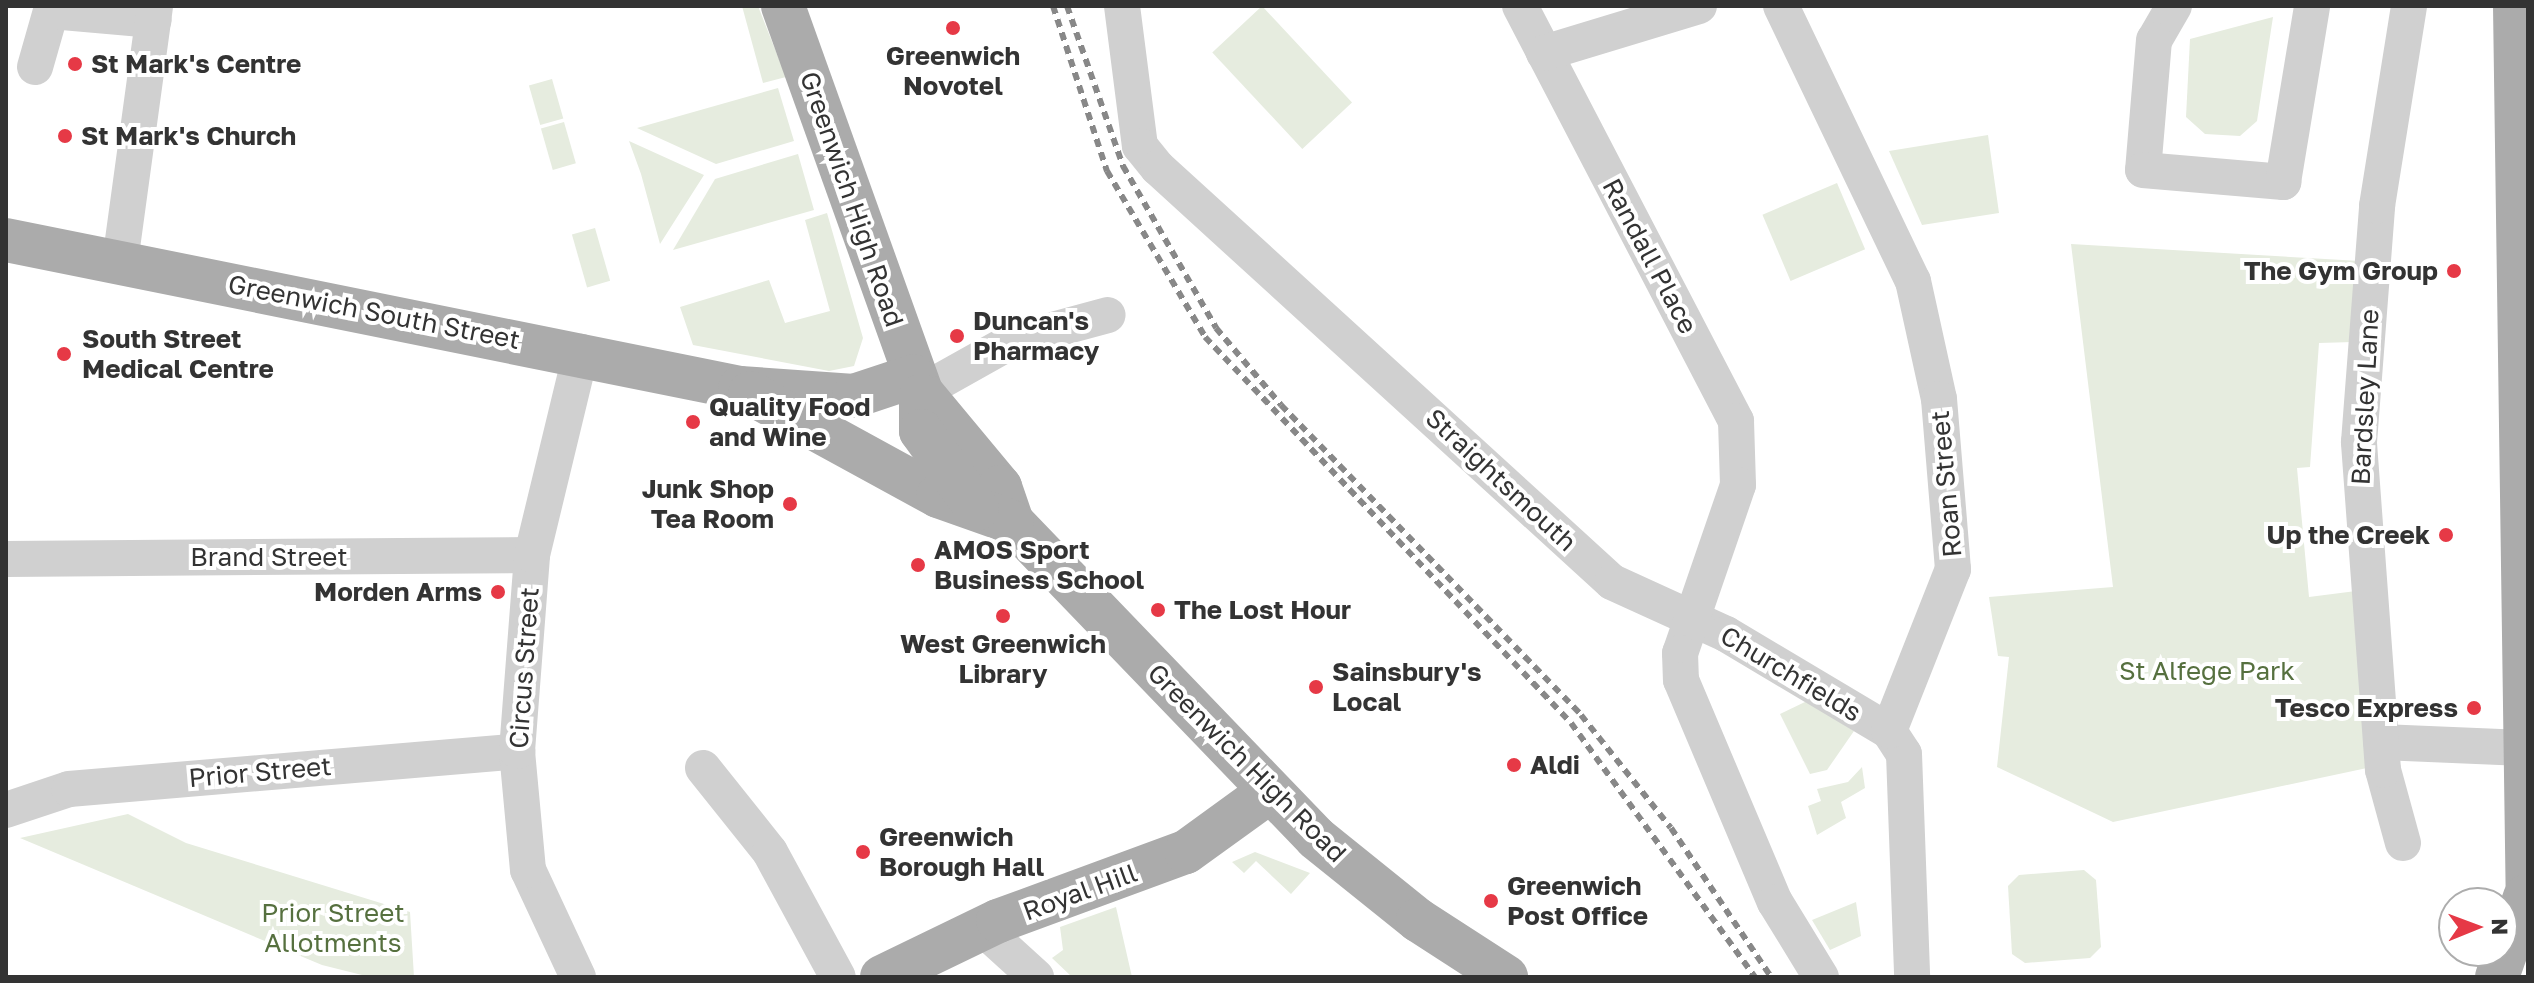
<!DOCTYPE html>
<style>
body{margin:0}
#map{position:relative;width:2534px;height:983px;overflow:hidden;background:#fff;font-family:"Golos Text",sans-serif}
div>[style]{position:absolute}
.green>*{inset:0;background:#e6ecdf;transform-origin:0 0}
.minor>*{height:36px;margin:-18px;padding:0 18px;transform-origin:18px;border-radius:18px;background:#d0d0d0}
.major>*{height:44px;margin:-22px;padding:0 22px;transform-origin:22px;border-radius:22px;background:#ababab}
.rail>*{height:6px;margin-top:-3px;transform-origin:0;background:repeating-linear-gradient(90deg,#888 0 8px,transparent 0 14px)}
.dots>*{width:22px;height:22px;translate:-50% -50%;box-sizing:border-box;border:4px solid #fff;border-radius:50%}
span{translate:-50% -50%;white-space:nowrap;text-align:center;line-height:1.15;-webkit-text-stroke:8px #fff;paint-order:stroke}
.poi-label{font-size:26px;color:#333;font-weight:700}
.left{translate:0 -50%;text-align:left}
.right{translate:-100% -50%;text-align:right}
.street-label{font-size:26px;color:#333}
.park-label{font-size:26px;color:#56703f}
.frame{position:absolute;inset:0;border:8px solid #333;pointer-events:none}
.north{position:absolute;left:2438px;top:887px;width:80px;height:80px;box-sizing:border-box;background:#fff;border:2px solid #adadad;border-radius:50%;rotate:89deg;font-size:22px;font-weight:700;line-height:32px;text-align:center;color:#333}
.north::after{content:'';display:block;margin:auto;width:28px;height:36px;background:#e63946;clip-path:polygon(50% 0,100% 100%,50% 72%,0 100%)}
</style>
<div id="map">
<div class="green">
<div style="clip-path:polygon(742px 6px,758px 6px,786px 77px,763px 83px)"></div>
<div style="left:1262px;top:6px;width:132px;height:68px;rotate:47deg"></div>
<div style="clip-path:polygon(2273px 17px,2257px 121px,2240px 136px,2205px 134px,2186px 117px,2190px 39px)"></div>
<div style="left:552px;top:79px;width:41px;height:24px;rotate:74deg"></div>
<div style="clip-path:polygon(778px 88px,794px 141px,716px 164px,637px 128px)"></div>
<div style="left:564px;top:122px;width:43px;height:24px;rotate:74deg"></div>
<div style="clip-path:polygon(1988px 135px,1999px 213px,1922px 225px,1889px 151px)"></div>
<div style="clip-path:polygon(629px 141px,704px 175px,660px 244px,641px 174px)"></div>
<div style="clip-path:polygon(798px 154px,814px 210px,673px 250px,715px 179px)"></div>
<div style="left:1837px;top:183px;width:72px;height:81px;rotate:67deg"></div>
<div style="clip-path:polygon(827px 213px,863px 338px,854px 366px,829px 371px,693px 345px,680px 307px,769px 280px,785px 323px,830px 311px,805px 220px)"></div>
<div style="left:595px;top:228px;width:55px;height:24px;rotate:74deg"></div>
<div style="clip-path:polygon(2071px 244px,2360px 261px,2353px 342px,2319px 343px,2310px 467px,2297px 468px,2309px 597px,2356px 591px,2367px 768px,2113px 822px,1997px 767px,2009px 657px,1998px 656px,1989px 597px,2113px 587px)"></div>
<div style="clip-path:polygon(1807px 701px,1854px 731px,1827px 770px,1810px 774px,1780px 714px)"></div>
<div style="clip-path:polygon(1862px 767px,1865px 788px,1841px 802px,1846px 818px,1817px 835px,1808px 806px,1821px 801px,1817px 789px,1848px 782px)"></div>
<div style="clip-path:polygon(128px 814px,186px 843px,410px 912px,414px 977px,370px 977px,322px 965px,20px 838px)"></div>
<div style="clip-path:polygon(1255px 852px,1310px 873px,1291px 894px,1256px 861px,1244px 873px,1232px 862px)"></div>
<div style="clip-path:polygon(2084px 870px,2096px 880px,2101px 947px,2090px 958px,2025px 963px,2012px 954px,2008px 886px,2019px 875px)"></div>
<div style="clip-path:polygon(1856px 902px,1861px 936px,1830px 950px,1812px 920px)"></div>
<div style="clip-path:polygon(1116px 907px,1132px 977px,1072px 977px,1052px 958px,1063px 950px,1060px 927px)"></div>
</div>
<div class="minor">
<div style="left:1122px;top:6px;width:141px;rotate:82.7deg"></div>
<div style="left:1140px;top:146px;width:28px;rotate:51deg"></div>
<div style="left:1158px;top:168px;width:614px;rotate:42.36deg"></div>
<div style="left:1612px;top:582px;width:125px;rotate:24.5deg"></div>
<div style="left:1726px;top:634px;width:190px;rotate:30.8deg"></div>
<div style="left:1889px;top:731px;width:27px;rotate:57deg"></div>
<div style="left:1904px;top:754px;width:223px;rotate:87.9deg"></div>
<div style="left:1520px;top:6px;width:468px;rotate:62.5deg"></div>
<div style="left:1736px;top:421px;width:64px;rotate:88.2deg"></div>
<div style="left:1738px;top:485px;width:178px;rotate:109deg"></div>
<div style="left:1680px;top:653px;width:27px;rotate:88deg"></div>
<div style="left:1681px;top:680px;width:241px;rotate:67.1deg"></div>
<div style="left:1775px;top:902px;width:88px;rotate:58.5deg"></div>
<div style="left:1781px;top:6px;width:305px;rotate:64.4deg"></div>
<div style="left:1913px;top:281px;width:121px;rotate:77.6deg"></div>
<div style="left:1939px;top:399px;width:171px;rotate:85.3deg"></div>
<div style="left:1953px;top:569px;width:174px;rotate:111.6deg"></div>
<div style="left:2174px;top:6px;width:39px;rotate:120deg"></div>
<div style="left:2154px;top:40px;width:130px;rotate:94.8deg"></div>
<div style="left:2143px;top:170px;width:141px;rotate:4.9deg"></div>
<div style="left:2283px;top:182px;width:178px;rotate:-80.6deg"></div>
<div style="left:1544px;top:53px;width:162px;rotate:-16.9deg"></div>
<div style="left:35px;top:67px;width:58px;rotate:-74.1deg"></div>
<div style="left:51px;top:11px;width:103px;rotate:5deg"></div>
<div style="left:120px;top:262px;width:258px;rotate:-82.2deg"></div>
<div style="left:921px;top:392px;width:104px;rotate:-29.3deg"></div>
<div style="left:1012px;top:341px;width:99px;rotate:-15.2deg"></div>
<div style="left:6px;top:559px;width:526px;rotate:-0.44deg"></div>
<div style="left:2381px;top:742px;width:143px;rotate:2.4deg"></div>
<div style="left:703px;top:768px;width:107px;rotate:51.4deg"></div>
<div style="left:770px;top:852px;width:142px;rotate:61.5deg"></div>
<div style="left:6px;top:810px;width:66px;rotate:-18.4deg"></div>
<div style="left:69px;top:789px;width:450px;rotate:-4.8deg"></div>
<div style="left:2403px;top:843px;width:76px;rotate:-105.3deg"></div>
<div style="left:2383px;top:770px;width:329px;rotate:-94.2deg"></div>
<div style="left:2359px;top:442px;width:237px;rotate:-85.6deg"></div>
<div style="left:2377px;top:206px;width:203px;rotate:-80.9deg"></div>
<div style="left:982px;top:928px;width:73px;rotate:42.2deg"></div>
<div style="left:578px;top:977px;width:118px;rotate:-115deg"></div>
<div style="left:528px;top:870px;width:120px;rotate:-95.3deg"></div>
<div style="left:517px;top:751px;width:197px;rotate:-85.6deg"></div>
<div style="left:532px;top:555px;width:209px;rotate:-76.4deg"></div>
</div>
<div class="major">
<div style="left:783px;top:6px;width:410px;rotate:70.3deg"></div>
<div style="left:921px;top:392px;width:124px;rotate:50.3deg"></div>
<div style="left:1000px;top:487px;width:37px;rotate:71deg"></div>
<div style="left:1012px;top:522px;width:438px;rotate:46.1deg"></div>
<div style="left:1316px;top:838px;width:131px;rotate:38.8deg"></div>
<div style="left:1418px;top:920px;width:105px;rotate:32.9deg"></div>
<div style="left:2515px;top:6px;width:907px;rotate:89.18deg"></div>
<div style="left:6px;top:240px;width:749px;rotate:11.4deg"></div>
<div style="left:740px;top:388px;width:114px;rotate:4deg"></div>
<div style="left:854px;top:396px;width:63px;rotate:-18.4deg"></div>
<div style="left:750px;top:393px;width:214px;rotate:28.7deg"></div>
<div style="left:938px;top:496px;width:78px;rotate:19.4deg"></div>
<div style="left:921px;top:396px;width:35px;rotate:90deg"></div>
<div style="left:921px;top:431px;width:96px;rotate:54.3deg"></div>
<div style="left:882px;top:977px;width:129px;rotate:-25.8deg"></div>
<div style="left:998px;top:921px;width:200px;rotate:-20.2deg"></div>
<div style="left:1186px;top:852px;width:102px;rotate:-35.9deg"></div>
<div style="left:2497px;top:977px;width:85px;rotate:-70.7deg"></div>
</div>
<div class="rail">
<div style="left:1053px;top:6px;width:174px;rotate:71.9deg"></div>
<div style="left:1107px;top:171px;width:193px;rotate:59.4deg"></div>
<div style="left:1205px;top:337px;width:532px;rotate:46.52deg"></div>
<div style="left:1571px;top:723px;width:314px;rotate:54.1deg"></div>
<div style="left:1067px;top:6px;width:170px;rotate:70.7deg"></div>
<div style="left:1123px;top:166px;width:187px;rotate:60.1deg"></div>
<div style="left:1216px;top:328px;width:101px;rotate:49.8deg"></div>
<div style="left:1281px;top:405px;width:431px;rotate:45.9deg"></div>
<div style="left:1581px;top:715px;width:144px;rotate:51.5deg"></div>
<div style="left:1671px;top:828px;width:179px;rotate:56.1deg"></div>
</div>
<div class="dots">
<div style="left:953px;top:28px;background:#e63946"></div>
<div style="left:75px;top:64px;background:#e63946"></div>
<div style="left:65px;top:136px;background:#e63946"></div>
<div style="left:2454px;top:271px;background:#e63946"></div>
<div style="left:957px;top:336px;background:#e63946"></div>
<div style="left:64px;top:354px;background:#e63946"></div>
<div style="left:693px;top:422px;background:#e63946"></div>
<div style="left:790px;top:504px;background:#e63946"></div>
<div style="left:2446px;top:535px;background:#e63946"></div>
<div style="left:918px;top:565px;background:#e63946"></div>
<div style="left:498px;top:592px;background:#e63946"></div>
<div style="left:1158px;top:610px;background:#e63946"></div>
<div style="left:1003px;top:616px;background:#e63946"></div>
<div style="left:1316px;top:687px;background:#e63946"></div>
<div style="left:2474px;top:708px;background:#e63946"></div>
<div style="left:1514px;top:765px;background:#e63946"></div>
<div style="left:863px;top:852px;background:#e63946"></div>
<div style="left:1491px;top:901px;background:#e63946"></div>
</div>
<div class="poi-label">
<span style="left:953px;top:71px">Greenwich<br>Novotel</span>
<span class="left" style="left:91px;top:64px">St Mark's Centre</span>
<span class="left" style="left:81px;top:136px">St Mark's Church</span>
<span class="right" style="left:2438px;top:271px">The Gym Group</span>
<span class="left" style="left:973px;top:336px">Duncan's<br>Pharmacy</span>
<span class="left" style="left:82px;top:354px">South Street<br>Medical Centre</span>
<span class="left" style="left:709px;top:422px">Quality Food<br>and Wine</span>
<span class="right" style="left:774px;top:504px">Junk Shop<br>Tea Room</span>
<span class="right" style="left:2430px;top:535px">Up the Creek</span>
<span class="left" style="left:934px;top:565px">AMOS Sport<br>Business School</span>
<span class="right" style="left:482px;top:592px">Morden Arms</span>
<span class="left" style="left:1174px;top:610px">The Lost Hour</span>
<span style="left:1003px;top:659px">West Greenwich<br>Library</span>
<span class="left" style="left:1332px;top:687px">Sainsbury's<br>Local</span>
<span class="right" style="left:2458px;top:708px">Tesco Express</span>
<span class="left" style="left:1530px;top:765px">Aldi</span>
<span class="left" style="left:879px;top:852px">Greenwich<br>Borough Hall</span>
<span class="left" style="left:1507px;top:901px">Greenwich<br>Post Office</span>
</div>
<div class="street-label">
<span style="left:852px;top:199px;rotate:71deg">Greenwich High Road</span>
<span style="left:1650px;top:256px;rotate:62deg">Randall Place</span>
<span style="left:374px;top:312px;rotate:11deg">Greenwich South Street</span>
<span style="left:2365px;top:397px;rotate:-87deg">Bardsley Lane</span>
<span style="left:1501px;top:480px;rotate:43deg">Straightsmouth</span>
<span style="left:1946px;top:484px;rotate:-95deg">Roan Street</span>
<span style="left:269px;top:557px">Brand Street</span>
<span style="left:524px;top:668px;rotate:-86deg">Circus Street</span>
<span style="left:1791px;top:674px;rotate:31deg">Churchfields</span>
<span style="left:1247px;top:763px;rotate:45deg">Greenwich High Road</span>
<span style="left:260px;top:772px;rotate:-5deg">Prior Street</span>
<span style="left:1080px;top:892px;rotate:-20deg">Royal Hill</span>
</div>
<div class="park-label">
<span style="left:2207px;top:671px">St Alfege Park</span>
<span style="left:333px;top:928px">Prior Street<br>Allotments</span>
</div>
<div class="frame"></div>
<div class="north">N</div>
</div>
